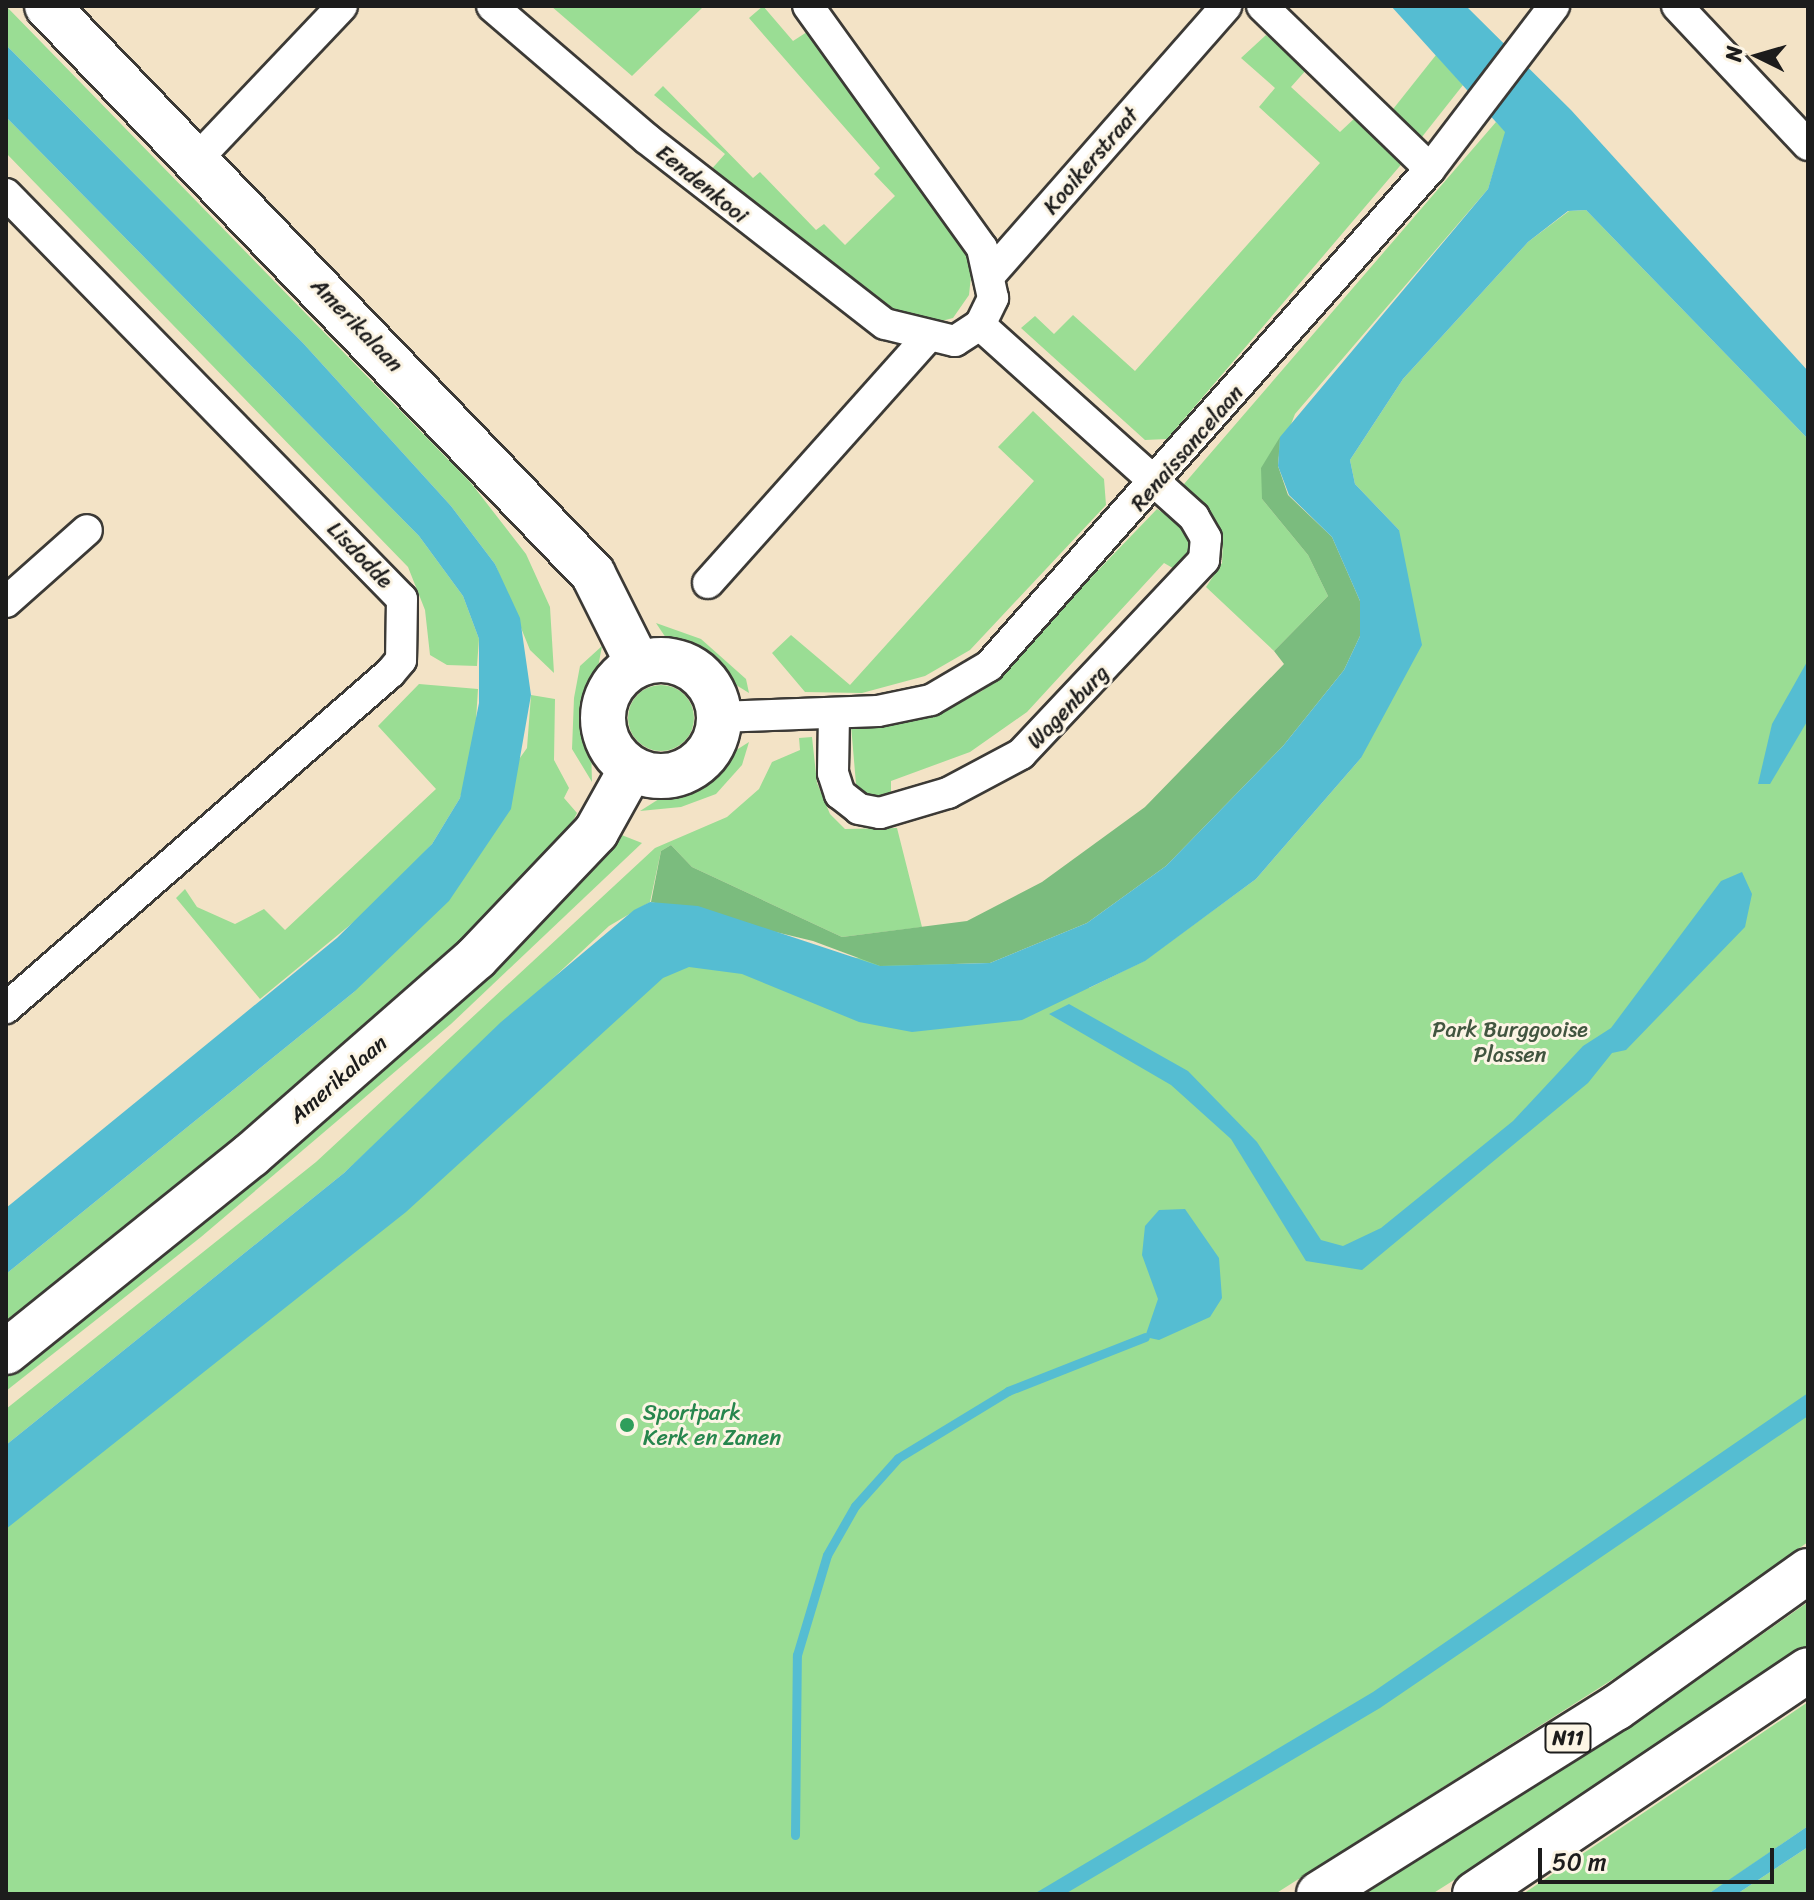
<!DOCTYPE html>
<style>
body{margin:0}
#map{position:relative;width:1814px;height:1900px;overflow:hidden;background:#f3e3c6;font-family:Sriracha,sans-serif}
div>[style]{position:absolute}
.green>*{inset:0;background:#9add94}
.round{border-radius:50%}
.forest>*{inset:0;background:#7bbc7e}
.water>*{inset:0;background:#55bdd2}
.stream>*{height:9px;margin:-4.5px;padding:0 4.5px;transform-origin:4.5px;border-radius:4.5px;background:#55bdd2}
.roads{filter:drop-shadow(2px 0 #3c3a36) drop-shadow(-2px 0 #3c3a36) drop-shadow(0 2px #3c3a36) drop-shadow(0 -2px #3c3a36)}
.street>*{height:30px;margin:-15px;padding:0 15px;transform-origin:15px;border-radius:15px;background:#fff}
.secondary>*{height:44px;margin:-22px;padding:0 22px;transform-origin:22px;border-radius:22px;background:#fff}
.secondary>.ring{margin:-22px;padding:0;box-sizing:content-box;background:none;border:44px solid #fff;border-radius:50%}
.highway>*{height:44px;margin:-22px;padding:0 22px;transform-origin:22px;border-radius:22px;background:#fff}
.dots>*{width:22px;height:22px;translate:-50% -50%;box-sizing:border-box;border:4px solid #fcf5e5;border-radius:50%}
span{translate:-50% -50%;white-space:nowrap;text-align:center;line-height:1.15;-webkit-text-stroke:6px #fcf5e5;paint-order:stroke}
.shield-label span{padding:2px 6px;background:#fcf5e5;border:2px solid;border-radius:6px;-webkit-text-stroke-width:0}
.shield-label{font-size:20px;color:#1c1c1c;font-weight:700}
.street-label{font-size:22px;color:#1c1c1c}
.park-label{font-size:22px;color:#425640}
.leisure-label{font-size:22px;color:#27864d}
.left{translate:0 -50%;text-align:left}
.frame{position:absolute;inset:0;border:8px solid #1c1c1c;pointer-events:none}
.north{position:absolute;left:1718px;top:16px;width:80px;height:80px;-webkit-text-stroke:6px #fcf5e5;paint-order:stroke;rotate:275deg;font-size:22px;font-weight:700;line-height:32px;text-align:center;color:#1c1c1c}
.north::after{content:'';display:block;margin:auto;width:28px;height:36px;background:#1c1c1c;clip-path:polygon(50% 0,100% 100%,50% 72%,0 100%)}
.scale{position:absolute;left:1538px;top:1848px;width:236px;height:36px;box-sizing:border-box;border:4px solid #1c1c1c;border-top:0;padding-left:10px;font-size:24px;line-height:28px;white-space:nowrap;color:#1c1c1c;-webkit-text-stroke:6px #fcf5e5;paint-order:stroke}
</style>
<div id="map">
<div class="green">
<div style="clip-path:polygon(6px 6px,471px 483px,526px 554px,550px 607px,554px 673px,530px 650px,495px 564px,451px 506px,303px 343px,6px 45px)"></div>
<div style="clip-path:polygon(551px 6px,704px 6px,632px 76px)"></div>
<div style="clip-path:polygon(763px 6px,793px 41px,810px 30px,962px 244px,972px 267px,969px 295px,953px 318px,926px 325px,903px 319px,709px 172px,725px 154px,654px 95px,663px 86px,753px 178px,760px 172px,816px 230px,824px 224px,845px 245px,895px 196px,874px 174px,880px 168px,749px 18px)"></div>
<div style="clip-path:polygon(1266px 35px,1307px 69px,1291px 87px,1340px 132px,1357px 116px,1405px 160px,1167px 439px,1145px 440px,1021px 328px,1035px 316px,1054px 334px,1073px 315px,1135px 371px,1320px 163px,1259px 107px,1275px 88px,1241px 58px)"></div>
<div style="clip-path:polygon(1436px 55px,1463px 85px,1414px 147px,1386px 118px)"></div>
<div style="clip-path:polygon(6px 117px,419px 536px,463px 596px,479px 639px,477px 666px,447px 665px,430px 655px,425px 610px,408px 567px,6px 153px)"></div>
<div style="clip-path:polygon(1496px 122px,1506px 132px,1488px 189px,1295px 414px,1262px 499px,1308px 555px,1328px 596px,1274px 651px,1206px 587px,1222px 563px,1223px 539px,1184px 484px)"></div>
<div style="clip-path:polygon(1586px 210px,1808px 439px,1808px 1542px,1629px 1669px,1275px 1894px,6px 1894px,6px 1490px,632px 943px,1070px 972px,1089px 988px,1144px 961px,1256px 879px,1361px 758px,1399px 530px,1355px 484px,1350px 460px,1403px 379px,1528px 242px,1569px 211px)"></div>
<div style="clip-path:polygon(1033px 411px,1104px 479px,1106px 505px,970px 650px,925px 676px,862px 693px,805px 692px,772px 653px,791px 635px,850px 685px,1034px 481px,998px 447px)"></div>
<div style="clip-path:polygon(1157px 509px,1191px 531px,1189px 554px,1178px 571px,1164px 563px,1027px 712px,970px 752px,891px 781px,891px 796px,872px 800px,856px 784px,851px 725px,918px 720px,982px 691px)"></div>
<div style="clip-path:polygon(656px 623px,701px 639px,746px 679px,749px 693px,670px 644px)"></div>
<div style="clip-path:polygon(602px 646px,590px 710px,592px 782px,572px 749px,574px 698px,580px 666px)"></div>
<div style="clip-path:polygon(419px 684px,478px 689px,474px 751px,460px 798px,432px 844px,378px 902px,260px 999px,176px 898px,185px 889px,197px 907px,235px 924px,264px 909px,285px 930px,436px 789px,378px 726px)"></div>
<div class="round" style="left:628px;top:685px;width:66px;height:66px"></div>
<div style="clip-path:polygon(531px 695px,555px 699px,554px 760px,569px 788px,564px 798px,577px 813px,565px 837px,395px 1010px,6px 1332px,6px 1274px,354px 992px,527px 748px)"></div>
<div style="clip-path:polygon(812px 737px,817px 783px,830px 814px,845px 829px,897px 828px,922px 927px,842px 937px,692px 867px,671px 845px,661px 851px,650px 902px,609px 926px,344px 1173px,6px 1445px,6px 1409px,316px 1162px,655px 848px,727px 817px,759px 789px,772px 762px,800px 750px,799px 738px)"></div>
<div style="clip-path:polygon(749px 742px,742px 765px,716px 794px,681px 807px,640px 811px)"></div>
<div style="clip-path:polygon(619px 834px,642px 843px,451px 1024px,201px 1237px,6px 1391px,6px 1372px)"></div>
<div style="clip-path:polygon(1808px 1602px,1808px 1646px,1568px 1808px,1432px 1894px,1359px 1894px,1672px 1698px)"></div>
<div style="clip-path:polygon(1808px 1702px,1808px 1826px,1731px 1879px,1708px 1894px,1523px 1894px)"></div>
<div style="clip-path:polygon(1808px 1847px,1808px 1894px,1737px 1894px)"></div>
</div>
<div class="forest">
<div style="clip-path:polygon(1280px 437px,1278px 466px,1288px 495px,1332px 537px,1360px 601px,1360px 636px,1344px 670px,1283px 746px,1166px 866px,1087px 923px,990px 963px,880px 966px,813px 941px,651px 902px,661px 851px,671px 845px,692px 867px,842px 937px,967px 921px,1042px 882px,1145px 807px,1284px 664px,1274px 651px,1328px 596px,1308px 555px,1262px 499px,1261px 468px)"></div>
</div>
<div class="water">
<div style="clip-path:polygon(1391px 6px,1466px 6px,1571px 110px,1808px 371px,1808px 439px,1586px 210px,1568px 211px,1528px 242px,1403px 379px,1350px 460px,1355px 484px,1399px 530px,1422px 645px,1361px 758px,1256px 879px,1145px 961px,1022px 1020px,912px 1032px,859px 1022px,742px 974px,689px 967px,663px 978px,406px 1212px,6px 1529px,6px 1445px,344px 1173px,501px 1022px,634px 910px,650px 902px,698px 906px,880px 966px,990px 963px,1087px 923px,1166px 866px,1283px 746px,1344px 670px,1360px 636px,1360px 601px,1332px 537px,1289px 495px,1278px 466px,1280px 437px,1488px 189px,1505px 132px)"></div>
<div style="clip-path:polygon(6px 45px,303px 343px,451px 506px,495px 564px,520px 618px,531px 695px,511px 809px,449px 901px,354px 992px,6px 1274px,6px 1208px,337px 938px,432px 844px,460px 798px,479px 703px,479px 639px,463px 596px,419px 536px,6px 117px)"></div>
<div style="clip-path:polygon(1808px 660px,1808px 720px,1770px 784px,1758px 784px,1772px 724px)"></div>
<div style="clip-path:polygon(1742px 872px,1752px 894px,1745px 927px,1626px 1050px,1612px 1053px,1588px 1083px,1362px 1270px,1306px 1261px,1231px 1139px,1171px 1085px,1049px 1014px,1069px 1004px,1188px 1071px,1257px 1142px,1321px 1240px,1343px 1246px,1381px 1228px,1513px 1121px,1583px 1046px,1611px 1028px,1721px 881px)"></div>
<div style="clip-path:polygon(1185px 1209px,1219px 1258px,1222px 1298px,1210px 1317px,1159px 1340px,1145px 1337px,1158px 1299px,1142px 1255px,1145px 1226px,1159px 1210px)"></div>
<div style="clip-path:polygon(1808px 1393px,1808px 1416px,1380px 1708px,1065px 1894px,1034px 1894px,1373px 1692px)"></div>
<div style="clip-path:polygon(1808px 1826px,1808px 1847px,1737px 1894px,1708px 1894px)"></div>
</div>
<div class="stream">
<div style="left:795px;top:1835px;width:180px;rotate:-89.4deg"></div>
<div style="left:797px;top:1655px;width:104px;rotate:-73.3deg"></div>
<div style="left:827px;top:1555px;width:56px;rotate:-60.3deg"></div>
<div style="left:855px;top:1506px;width:64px;rotate:-48.1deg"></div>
<div style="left:898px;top:1458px;width:129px;rotate:-31.3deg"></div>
<div style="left:1008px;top:1391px;width:147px;rotate:-21.5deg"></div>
</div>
<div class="roads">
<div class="street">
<div style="left:492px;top:6px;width:204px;rotate:40.6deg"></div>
<div style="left:647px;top:139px;width:301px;rotate:37.9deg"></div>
<div style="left:885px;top:324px;width:72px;rotate:13.7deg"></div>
<div style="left:955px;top:341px;width:30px;rotate:-33deg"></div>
<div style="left:980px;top:325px;width:30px;rotate:-64deg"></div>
<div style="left:993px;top:298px;width:51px;rotate:-102.4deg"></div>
<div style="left:982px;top:248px;width:298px;rotate:-125.7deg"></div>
<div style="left:1262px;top:6px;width:234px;rotate:44.1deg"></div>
<div style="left:1677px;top:6px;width:191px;rotate:46.7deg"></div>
<div style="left:198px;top:158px;width:209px;rotate:-46.5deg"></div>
<div style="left:6px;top:194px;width:566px;rotate:45.64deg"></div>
<div style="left:402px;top:599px;width:61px;rotate:90.9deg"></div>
<div style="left:401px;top:660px;width:17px;rotate:130deg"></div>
<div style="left:390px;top:673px;width:510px;rotate:138.9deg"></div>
<div style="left:990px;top:275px;width:358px;rotate:-48.7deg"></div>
<div style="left:708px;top:583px;width:329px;rotate:-48.2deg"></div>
<div style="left:6px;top:602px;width:108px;rotate:-41.6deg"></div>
<div style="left:834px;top:715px;width:58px;rotate:91deg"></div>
<div style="left:833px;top:773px;width:22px;rotate:72deg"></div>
<div style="left:840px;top:794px;width:24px;rotate:38deg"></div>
<div style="left:859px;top:809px;width:21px;rotate:11deg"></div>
<div style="left:880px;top:813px;width:71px;rotate:-16.4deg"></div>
<div style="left:948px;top:793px;width:83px;rotate:-28.1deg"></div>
<div style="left:1021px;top:754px;width:267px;rotate:-46.7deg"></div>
<div style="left:1204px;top:560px;width:22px;rotate:-85deg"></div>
<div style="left:1206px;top:538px;width:24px;rotate:-120deg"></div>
<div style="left:1194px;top:517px;width:288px;rotate:-138.1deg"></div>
<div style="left:719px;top:717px;width:159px;rotate:-2.2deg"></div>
<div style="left:878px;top:711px;width:54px;rotate:-11.7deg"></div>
<div style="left:931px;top:700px;width:67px;rotate:-30.4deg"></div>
<div style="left:989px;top:666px;width:664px;rotate:-48.42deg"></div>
<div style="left:1430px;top:169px;width:205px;rotate:-52.7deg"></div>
</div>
<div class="secondary">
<div style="left:47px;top:6px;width:788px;rotate:46.13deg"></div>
<div style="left:593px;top:574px;width:101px;rotate:63.4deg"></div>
<div class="ring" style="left:603px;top:660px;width:72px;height:72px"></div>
<div style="left:6px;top:1352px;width:314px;rotate:-38.8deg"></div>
<div style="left:251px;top:1155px;width:299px;rotate:-41.2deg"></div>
<div style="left:476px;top:958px;width:174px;rotate:-46.4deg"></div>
<div style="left:596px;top:832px;width:72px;rotate:-60.9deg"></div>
</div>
<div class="highway">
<div style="left:1319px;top:1894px;width:350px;rotate:-32.1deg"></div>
<div style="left:1616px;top:1708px;width:236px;rotate:-35.5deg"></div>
<div style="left:1475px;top:1894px;width:401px;rotate:-33.9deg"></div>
</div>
</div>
<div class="dots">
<div style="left:627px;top:1425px;background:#2e9e5b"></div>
</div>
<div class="shield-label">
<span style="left:1568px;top:1738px">N11</span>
</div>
<div class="street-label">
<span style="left:1091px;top:161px;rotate:-49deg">Kooikerstraat</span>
<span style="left:702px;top:184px;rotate:39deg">Eendenkooi</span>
<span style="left:357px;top:325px;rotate:46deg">Amerikalaan</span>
<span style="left:1187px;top:448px;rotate:-49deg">Renaissancelaan</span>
<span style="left:360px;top:555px;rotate:46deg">Lisdodde</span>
<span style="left:1068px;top:707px;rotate:-46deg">Wagenburg</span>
<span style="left:338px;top:1079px;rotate:-41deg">Amerikalaan</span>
</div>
<div class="park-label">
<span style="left:1510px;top:1042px">Park Burggooise<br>Plassen</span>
</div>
<div class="leisure-label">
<span class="left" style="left:643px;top:1425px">Sportpark<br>Kerk en Zanen</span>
</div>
<div class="frame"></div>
<div class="north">N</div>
<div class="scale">50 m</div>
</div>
